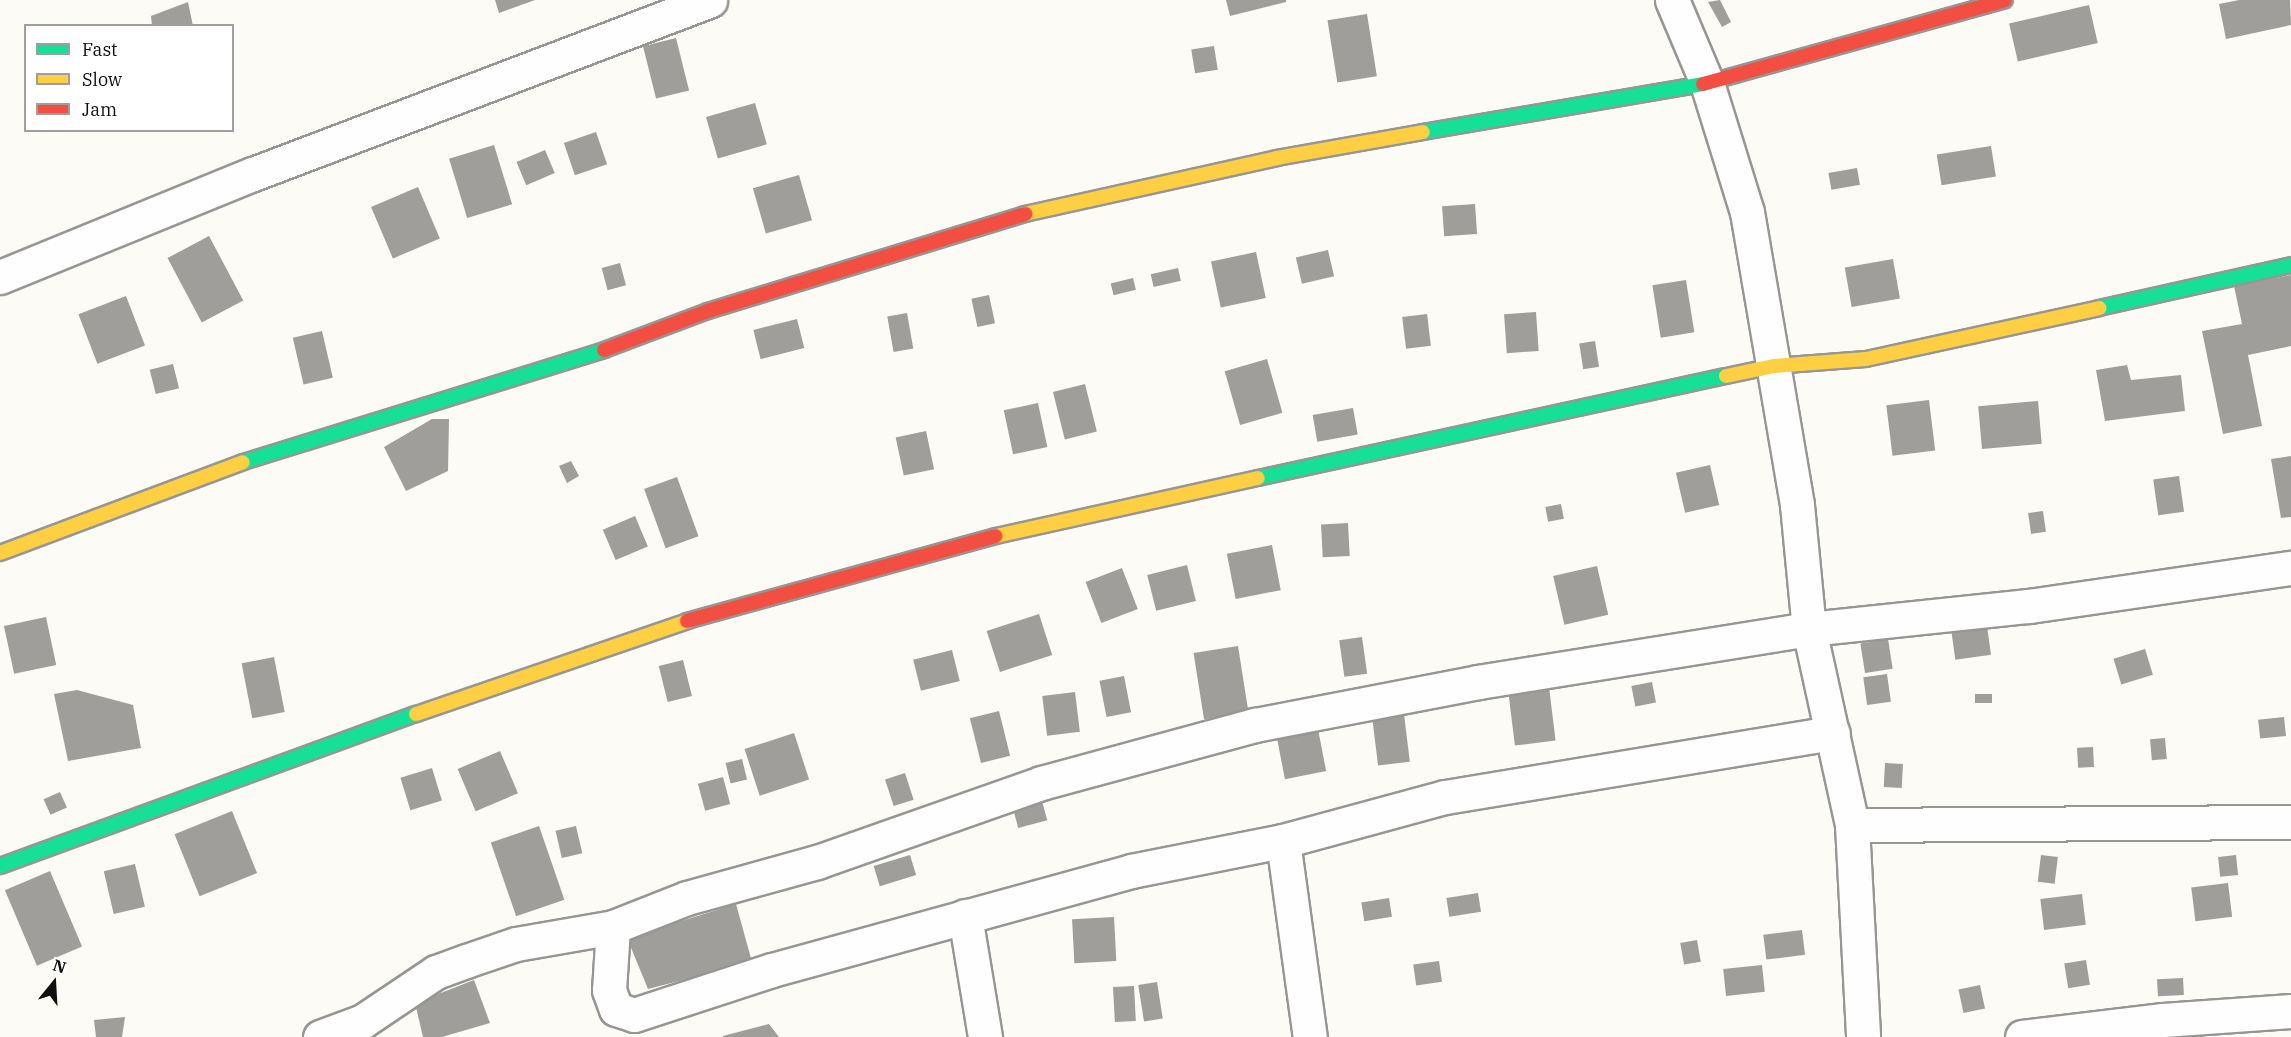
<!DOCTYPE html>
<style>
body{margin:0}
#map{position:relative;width:2291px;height:1037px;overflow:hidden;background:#fcfbf6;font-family:"IBM Plex Serif",serif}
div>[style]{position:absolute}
.building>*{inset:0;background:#a09e9b;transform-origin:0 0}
.roads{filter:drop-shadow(2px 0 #969694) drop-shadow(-2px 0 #969694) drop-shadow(0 2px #969694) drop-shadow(0 -2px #969694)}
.street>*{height:33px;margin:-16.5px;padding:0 16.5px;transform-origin:16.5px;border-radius:16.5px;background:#fffefe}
.fast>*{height:14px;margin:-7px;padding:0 7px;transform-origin:7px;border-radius:7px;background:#16e098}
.slow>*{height:14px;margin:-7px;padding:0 7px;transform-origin:7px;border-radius:7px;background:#ffcf43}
.jam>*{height:14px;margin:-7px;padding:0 7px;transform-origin:7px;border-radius:7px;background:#f24e42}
span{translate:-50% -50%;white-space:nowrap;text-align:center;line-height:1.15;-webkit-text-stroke:6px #fff;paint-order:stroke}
.legend{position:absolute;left:24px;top:24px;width:210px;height:108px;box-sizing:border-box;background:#fff;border:2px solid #9f9f9f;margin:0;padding:8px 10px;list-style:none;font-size:18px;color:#101010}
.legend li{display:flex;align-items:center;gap:12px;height:30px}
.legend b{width:30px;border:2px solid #9f9f9f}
.north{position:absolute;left:24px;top:953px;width:60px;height:60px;-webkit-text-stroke:4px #fff;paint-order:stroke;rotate:18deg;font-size:16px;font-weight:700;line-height:24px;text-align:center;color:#101010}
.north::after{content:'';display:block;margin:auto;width:21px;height:27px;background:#101010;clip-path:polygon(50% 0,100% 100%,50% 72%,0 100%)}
</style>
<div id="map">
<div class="building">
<div style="clip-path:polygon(495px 0,535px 0,499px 13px)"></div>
<div style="clip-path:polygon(1226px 0,1286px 0,1286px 2px,1230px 16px)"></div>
<div style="clip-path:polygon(1720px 0,1731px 22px,1722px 27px,1708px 2px)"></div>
<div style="clip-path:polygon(2239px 0,2290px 0,2291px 25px,2226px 39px,2219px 4px)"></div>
<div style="clip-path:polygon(188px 2px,193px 26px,152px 26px,151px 16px)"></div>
<div style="left:2089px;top:5px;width:39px;height:82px;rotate:77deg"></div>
<div style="left:1367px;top:14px;width:63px;height:40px;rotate:81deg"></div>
<div style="left:676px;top:38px;width:54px;height:34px;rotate:76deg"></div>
<div style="left:1214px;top:46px;width:24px;height:23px;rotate:81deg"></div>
<div style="left:755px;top:103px;width:43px;height:51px;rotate:74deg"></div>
<div style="left:596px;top:132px;width:34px;height:34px;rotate:71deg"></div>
<div style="left:494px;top:145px;width:62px;height:47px;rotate:73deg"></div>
<div style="left:1991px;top:146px;width:31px;height:55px;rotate:81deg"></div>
<div style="left:545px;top:150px;width:25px;height:31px;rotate:67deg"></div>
<div style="left:1857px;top:168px;width:17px;height:29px;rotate:80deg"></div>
<div style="left:799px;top:175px;width:47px;height:48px;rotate:74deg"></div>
<div style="left:418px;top:187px;width:56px;height:51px;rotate:67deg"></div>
<div style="left:1475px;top:204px;width:30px;height:33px;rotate:86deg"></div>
<div style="left:209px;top:236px;width:73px;height:47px;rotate:62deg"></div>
<div style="left:1328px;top:250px;width:27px;height:33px;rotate:77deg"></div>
<div style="left:1256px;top:252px;width:47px;height:46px;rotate:78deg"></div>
<div style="left:1893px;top:259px;width:40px;height:49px;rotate:80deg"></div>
<div style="left:620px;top:263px;width:23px;height:19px;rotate:75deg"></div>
<div style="left:1178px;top:268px;width:13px;height:28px;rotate:77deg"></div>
<div style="clip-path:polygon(2291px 275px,2291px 346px,2248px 355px,2262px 426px,2223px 434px,2202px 331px,2242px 324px,2234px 286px)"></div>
<div style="left:1133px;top:278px;width:12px;height:23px;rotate:76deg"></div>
<div style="left:1686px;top:280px;width:53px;height:34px;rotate:81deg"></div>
<div style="left:989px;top:295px;width:29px;height:18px;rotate:78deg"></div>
<div style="left:126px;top:296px;width:53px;height:51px;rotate:69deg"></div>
<div style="left:1536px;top:312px;width:39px;height:32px;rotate:86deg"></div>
<div style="left:907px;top:313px;width:36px;height:20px;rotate:80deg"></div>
<div style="left:1427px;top:314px;width:32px;height:25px;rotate:83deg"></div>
<div style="left:797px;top:319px;width:30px;height:45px;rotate:76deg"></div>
<div style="left:322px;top:331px;width:48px;height:30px;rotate:77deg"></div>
<div style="left:1595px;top:341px;width:26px;height:16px;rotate:81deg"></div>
<div style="left:1267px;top:359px;width:56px;height:44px;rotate:74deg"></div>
<div style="left:173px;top:364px;width:25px;height:24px;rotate:76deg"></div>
<div style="clip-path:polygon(2127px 365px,2131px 380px,2181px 375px,2185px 411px,2105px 421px,2096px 370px)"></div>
<div style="left:1085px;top:384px;width:49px;height:33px;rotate:76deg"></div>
<div style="left:1929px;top:400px;width:51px;height:43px;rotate:83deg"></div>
<div style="left:2038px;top:401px;width:43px;height:60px;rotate:85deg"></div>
<div style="left:1038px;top:403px;width:45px;height:35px;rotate:78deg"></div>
<div style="left:1353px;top:408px;width:27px;height:41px;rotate:80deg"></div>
<div style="clip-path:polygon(432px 419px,449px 419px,448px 471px,406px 491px,384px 447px)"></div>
<div style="left:926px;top:431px;width:39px;height:31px;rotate:78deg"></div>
<div style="clip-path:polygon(2291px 456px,2291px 517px,2281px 518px,2271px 459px)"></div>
<div style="clip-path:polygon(571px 461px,579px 476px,567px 483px,559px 466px)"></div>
<div style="left:1710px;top:465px;width:41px;height:35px;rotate:77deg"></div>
<div style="left:2179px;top:476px;width:36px;height:26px;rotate:82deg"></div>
<div style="left:677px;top:477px;width:63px;height:35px;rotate:70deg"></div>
<div style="left:1561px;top:504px;width:15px;height:16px;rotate:79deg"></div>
<div style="left:2043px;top:511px;width:21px;height:15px;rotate:82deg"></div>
<div style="left:635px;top:516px;width:33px;height:35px;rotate:67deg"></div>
<div style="left:1348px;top:523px;width:33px;height:27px;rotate:87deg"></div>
<div style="left:1272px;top:545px;width:46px;height:46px;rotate:79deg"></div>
<div style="left:1187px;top:565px;width:37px;height:41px;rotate:76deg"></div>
<div style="left:1597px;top:566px;width:50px;height:45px;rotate:77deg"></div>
<div style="left:1122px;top:568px;width:44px;height:39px;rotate:69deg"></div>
<div style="left:1039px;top:614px;width:43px;height:55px;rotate:72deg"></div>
<div style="left:46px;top:617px;width:49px;height:43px;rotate:78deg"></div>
<div style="left:1986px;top:619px;width:36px;height:36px;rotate:82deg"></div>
<div style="left:1362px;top:637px;width:37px;height:23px;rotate:82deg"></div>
<div style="left:1888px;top:639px;width:30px;height:28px;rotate:81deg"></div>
<div style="left:1238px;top:646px;width:67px;height:45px;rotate:81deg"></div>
<div style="left:2145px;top:649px;width:27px;height:33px;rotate:73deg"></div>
<div style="left:952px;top:650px;width:32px;height:40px;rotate:76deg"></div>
<div style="left:274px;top:657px;width:56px;height:33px;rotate:79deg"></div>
<div style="left:683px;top:660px;width:37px;height:25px;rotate:76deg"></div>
<div style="left:1887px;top:674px;width:28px;height:24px;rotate:82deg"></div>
<div style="left:1124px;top:676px;width:37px;height:25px;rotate:79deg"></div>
<div style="left:1652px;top:682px;width:21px;height:21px;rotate:79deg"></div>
<div style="left:1549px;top:687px;width:54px;height:41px;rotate:83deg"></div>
<div style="clip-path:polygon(77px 690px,133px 705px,141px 748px,68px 761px,54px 694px)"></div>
<div style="left:1075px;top:692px;width:40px;height:33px;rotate:83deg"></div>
<div style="left:1975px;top:694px;width:17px;height:9px"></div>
<div style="left:999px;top:711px;width:46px;height:30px;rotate:76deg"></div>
<div style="left:1404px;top:714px;width:48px;height:32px;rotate:83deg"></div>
<div style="left:2284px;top:717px;width:19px;height:26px;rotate:84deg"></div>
<div style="left:1317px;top:724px;width:48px;height:42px;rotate:79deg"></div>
<div style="left:794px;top:733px;width:49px;height:52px;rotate:72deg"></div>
<div style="left:2165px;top:738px;width:21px;height:15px;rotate:85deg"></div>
<div style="left:2093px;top:747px;width:20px;height:16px;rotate:87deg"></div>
<div style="left:500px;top:751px;width:46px;height:46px;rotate:67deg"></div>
<div style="left:742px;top:759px;width:21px;height:17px;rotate:76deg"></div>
<div style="left:1885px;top:763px;width:18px;height:24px;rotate:3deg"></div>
<div style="left:432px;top:768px;width:34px;height:33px;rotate:73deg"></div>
<div style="left:905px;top:773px;width:28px;height:21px;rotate:72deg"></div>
<div style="left:723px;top:777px;width:28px;height:26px;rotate:75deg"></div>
<div style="left:60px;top:792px;width:17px;height:18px;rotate:66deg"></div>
<div style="left:1041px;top:797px;width:24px;height:30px;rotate:75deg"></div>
<div style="left:232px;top:811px;width:67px;height:62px;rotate:68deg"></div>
<div style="left:539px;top:826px;width:78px;height:51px;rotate:71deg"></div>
<div style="left:576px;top:826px;width:28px;height:21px;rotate:77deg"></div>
<div style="left:910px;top:855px;width:21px;height:38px;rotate:73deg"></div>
<div style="left:2041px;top:855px;width:17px;height:27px;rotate:7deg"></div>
<div style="left:2236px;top:855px;width:20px;height:18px;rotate:84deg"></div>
<div style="left:135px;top:864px;width:44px;height:32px;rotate:77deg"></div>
<div style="left:50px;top:871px;width:82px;height:49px;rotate:67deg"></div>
<div style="left:2228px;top:883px;width:34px;height:37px;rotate:83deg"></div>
<div style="left:1478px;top:893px;width:19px;height:32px;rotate:81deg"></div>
<div style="left:2082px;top:894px;width:31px;height:42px;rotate:83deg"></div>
<div style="left:1389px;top:898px;width:19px;height:28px;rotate:81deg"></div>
<div style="clip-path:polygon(736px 904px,752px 962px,648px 989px,627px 938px)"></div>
<div style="left:1114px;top:917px;width:44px;height:42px;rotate:87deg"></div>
<div style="left:1802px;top:930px;width:25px;height:39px;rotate:83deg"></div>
<div style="left:1697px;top:940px;width:22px;height:17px;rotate:80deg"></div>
<div style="left:2086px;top:960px;width:25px;height:22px;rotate:81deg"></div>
<div style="left:1439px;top:961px;width:21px;height:26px;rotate:82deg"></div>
<div style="left:1762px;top:965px;width:27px;height:39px;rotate:84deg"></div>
<div style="left:2183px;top:978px;width:17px;height:26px;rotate:87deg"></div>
<div style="clip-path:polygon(474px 980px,490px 1023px,442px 1037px,423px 1037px,415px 1003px)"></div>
<div style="left:1157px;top:982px;width:37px;height:19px;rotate:81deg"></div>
<div style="left:1980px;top:985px;width:24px;height:22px;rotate:78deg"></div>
<div style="left:1134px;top:986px;width:35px;height:21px;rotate:87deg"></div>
<div style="clip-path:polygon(125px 1017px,122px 1037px,96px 1037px,94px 1020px)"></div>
<div style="clip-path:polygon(769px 1024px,779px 1037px,723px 1037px,723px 1036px)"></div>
</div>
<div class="roads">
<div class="street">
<div style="left:1672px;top:0;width:90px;rotate:67.1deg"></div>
<div style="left:1707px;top:83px;width:135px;rotate:72.8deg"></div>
<div style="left:1747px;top:212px;width:297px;rotate:80.3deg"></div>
<div style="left:1797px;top:505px;width:125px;rotate:84.5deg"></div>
<div style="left:1809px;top:629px;width:201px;rotate:77.6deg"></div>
<div style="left:1852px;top:825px;width:212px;rotate:87deg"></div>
<div style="left:0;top:277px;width:273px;rotate:-22.2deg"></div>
<div style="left:253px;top:174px;width:489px;rotate:-20.8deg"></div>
<div style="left:1852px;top:825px;width:439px;rotate:-0.4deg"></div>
<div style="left:1283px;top:841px;width:198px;rotate:82.2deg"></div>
<div style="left:965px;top:916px;width:123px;rotate:80.6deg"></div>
<div style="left:613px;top:927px;width:63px;rotate:93.6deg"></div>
<div style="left:609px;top:990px;width:20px;rotate:70deg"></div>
<div style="left:616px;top:1009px;width:19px;rotate:18deg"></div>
<div style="left:634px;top:1015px;width:145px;rotate:-18.1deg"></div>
<div style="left:772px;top:970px;width:372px;rotate:-15.4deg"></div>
<div style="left:1131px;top:871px;width:155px;rotate:-11.2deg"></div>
<div style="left:1283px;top:841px;width:168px;rotate:-15.2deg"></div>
<div style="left:1445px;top:797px;width:393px;rotate:-9.4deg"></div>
<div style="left:320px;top:1037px;width:46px;rotate:-20.4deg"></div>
<div style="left:363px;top:1021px;width:88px;rotate:-33.9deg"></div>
<div style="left:436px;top:972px;width:32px;rotate:-20deg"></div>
<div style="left:466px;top:961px;width:53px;rotate:-18.8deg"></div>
<div style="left:516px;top:944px;width:98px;rotate:-9.9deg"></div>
<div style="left:613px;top:927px;width:79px;rotate:-21.4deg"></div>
<div style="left:687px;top:898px;width:135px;rotate:-15.5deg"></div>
<div style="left:817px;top:862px;width:238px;rotate:-19.4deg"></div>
<div style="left:1041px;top:783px;width:222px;rotate:-15.2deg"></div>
<div style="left:1255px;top:725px;width:227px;rotate:-10.9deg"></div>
<div style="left:1478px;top:682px;width:335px;rotate:-9.1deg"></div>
<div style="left:1809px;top:629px;width:221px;rotate:-6deg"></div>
<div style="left:2029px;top:606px;width:265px;rotate:-8.3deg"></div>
<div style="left:2022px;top:1037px;width:142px;rotate:-6.9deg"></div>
<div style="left:2163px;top:1020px;width:128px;rotate:-4deg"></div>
</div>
<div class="fast">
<div style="left:1423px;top:132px;width:284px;rotate:-9.7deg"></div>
<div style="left:2099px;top:308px;width:197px;rotate:-12.6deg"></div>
<div style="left:243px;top:462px;width:378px;rotate:-17.2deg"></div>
<div style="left:1258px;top:478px;width:479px;rotate:-12.3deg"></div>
<div style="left:0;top:866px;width:443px;rotate:-20.1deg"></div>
</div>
<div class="slow">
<div style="left:1025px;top:214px;width:258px;rotate:-12.5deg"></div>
<div style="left:1277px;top:158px;width:148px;rotate:-10.1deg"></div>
<div style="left:1726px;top:376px;width:49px;rotate:-11.8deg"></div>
<div style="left:1774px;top:366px;width:92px;rotate:-4.4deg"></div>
<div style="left:1866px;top:359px;width:239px;rotate:-12.3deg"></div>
<div style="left:996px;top:536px;width:268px;rotate:-12.5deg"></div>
<div style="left:0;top:553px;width:259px;rotate:-20.5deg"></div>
<div style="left:416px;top:714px;width:287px;rotate:-18.9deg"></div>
</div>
<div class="jam">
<div style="left:1703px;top:84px;width:313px;rotate:-15.5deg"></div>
<div style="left:604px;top:350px;width:111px;rotate:-20.6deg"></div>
<div style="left:708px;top:311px;width:332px;rotate:-17deg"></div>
<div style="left:687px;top:621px;width:320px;rotate:-15.4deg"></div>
</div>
</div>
<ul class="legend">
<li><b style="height:8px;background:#16e098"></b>Fast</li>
<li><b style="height:8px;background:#ffcf43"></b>Slow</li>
<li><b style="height:8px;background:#f24e42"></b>Jam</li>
</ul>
<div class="north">N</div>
</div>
